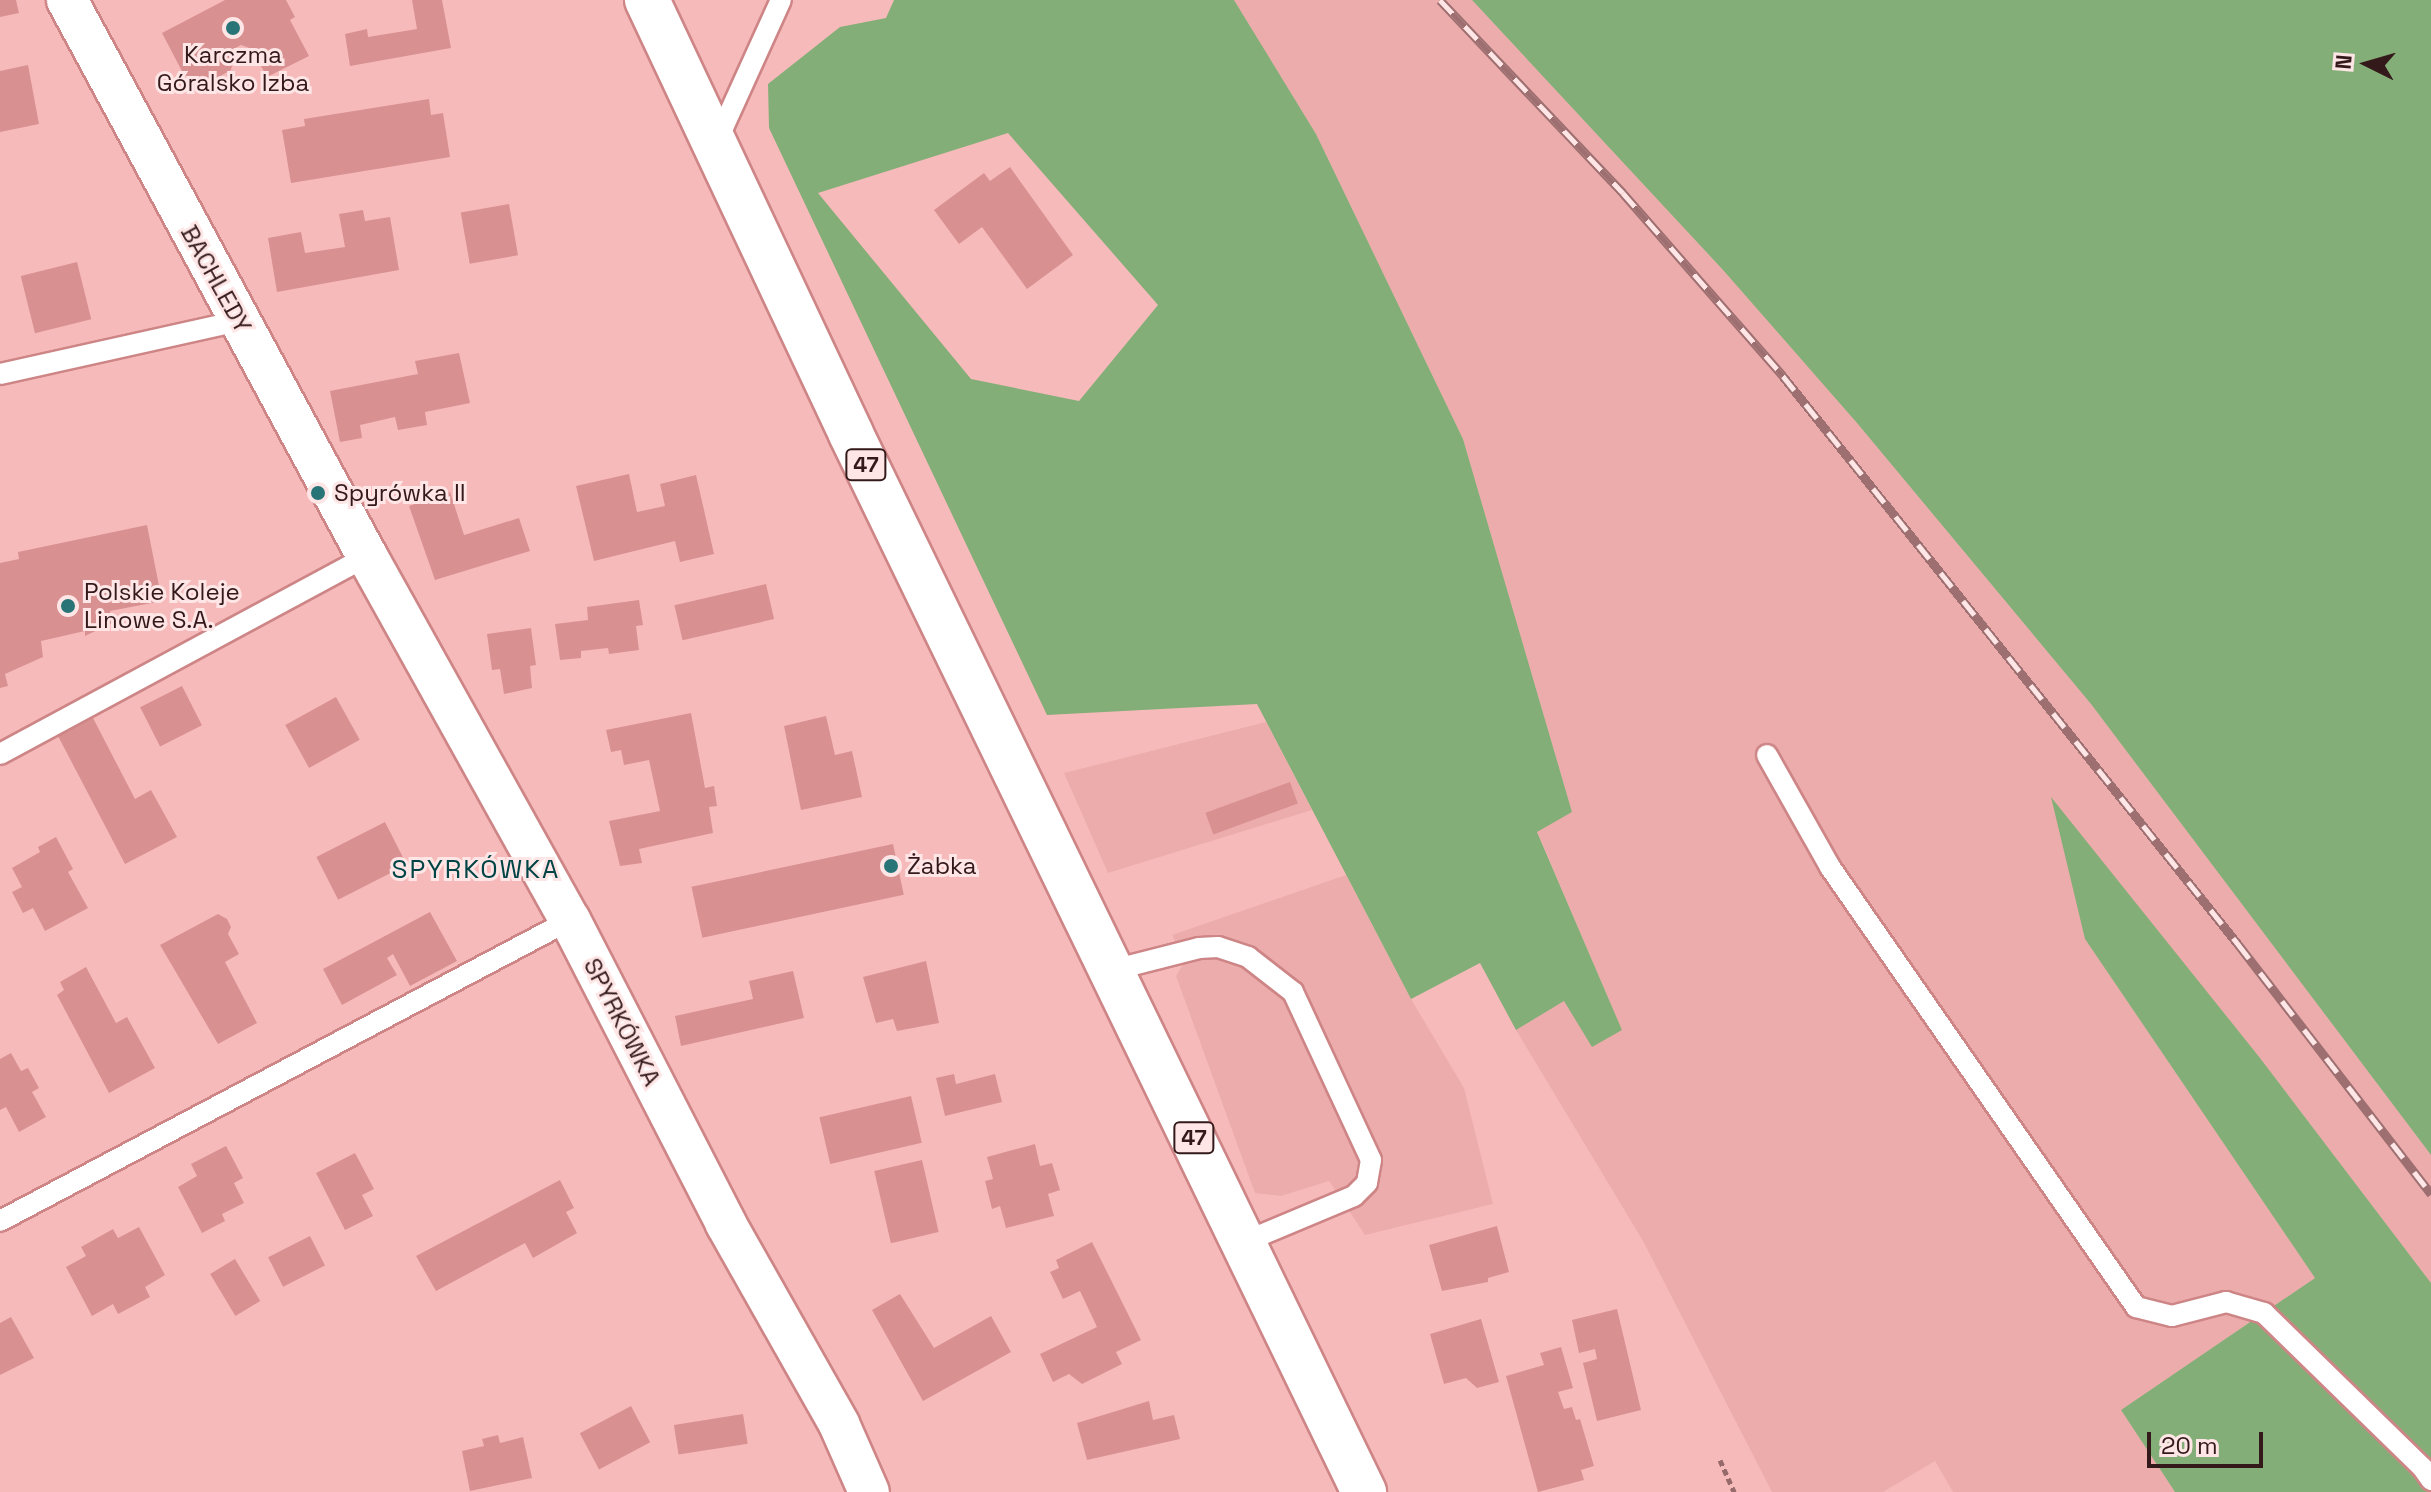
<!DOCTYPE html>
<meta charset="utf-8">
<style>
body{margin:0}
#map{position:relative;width:2431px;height:1492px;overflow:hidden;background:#f7baba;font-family:"Space Grotesk",sans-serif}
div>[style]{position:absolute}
.built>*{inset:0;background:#edacac}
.green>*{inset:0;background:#84ae78}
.building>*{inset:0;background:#d99091;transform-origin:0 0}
.path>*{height:5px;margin-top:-2.5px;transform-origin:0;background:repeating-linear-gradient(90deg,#966a6b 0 6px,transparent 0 10px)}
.roads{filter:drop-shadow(2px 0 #cd8586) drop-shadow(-2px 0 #cd8586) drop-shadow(0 2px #cd8586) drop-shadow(0 -2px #cd8586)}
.lane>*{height:20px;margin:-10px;padding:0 10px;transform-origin:10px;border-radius:10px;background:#fff}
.street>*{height:40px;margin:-20px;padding:0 20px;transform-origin:20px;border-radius:20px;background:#fff}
.primary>*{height:44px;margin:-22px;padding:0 22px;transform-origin:22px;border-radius:22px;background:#fff}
.rail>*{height:9px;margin-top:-4.5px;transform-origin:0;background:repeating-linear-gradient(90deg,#fee6e6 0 18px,#9d6f70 0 36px);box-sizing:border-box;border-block:2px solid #9d6f70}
.dots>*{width:22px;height:22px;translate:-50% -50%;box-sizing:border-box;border:4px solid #fee6e6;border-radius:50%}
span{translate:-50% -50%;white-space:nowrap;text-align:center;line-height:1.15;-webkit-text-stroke:6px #fee6e6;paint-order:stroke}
.shield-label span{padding:2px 6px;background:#fee6e6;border:2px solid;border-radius:6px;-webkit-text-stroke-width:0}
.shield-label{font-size:22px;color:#34191a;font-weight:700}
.poi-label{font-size:24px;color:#34191a}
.left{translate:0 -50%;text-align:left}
.street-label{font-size:24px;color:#34191a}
.neighbourhood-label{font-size:26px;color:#004446;letter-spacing:2px}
.north{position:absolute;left:2327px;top:24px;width:80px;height:80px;-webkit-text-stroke:6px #fee6e6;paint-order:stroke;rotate:275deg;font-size:22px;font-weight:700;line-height:32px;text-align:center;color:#34191a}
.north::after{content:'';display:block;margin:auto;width:28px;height:36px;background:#34191a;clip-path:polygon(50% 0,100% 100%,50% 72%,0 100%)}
.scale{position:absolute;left:2147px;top:1432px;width:116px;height:36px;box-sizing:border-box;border:4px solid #34191a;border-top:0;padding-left:10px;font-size:24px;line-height:28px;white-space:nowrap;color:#34191a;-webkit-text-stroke:6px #fee6e6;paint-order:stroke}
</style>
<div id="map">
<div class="built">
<div style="clip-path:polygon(1234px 0,1472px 0,1723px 270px,1857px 423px,2091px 704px,2431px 1155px,2431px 1283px,2260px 1058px,2085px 939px,2315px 1278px,2121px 1410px,2175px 1492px,1953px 1492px,1935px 1461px,1883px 1492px,1772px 1492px,1643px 1241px,1516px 1030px,1564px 1001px,1622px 1030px,1537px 831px,1572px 812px,1463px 439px,1316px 134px)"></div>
<div style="clip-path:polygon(1266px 722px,1312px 810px,1108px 873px,1064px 773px)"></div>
<div style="clip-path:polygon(1346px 875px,1411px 999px,1464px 1088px,1493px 1204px,1365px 1235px,1329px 1181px,1281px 1196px,1255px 1193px,1176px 976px,1185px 961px,1172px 935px)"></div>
</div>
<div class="green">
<div style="clip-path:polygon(evenodd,894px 0,1234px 0,1316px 134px,1463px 439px,1572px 812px,1537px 832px,1622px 1030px,1592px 1047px,1564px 1001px,1516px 1030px,1480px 963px,1411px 999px,1257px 704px,1047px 715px,769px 128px,768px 84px,840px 27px,886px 18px,894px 0,1008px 133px,1158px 305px,1079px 401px,971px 379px,818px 193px,1008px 133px)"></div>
<div style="clip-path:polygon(1472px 0,2431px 0,2431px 1155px,2091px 704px,1857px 423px,1723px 270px)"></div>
<div style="clip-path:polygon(2051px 797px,2260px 1058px,2431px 1283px,2431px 1492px,2175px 1492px,2121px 1410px,2315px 1278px,2085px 939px)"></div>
</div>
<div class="building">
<div style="clip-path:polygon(0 0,16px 0,19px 13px,0 17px)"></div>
<div style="clip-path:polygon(225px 0,286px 0,295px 17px,290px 20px,309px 56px,267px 77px,252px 49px,241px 45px,228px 52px,233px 61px,231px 70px,206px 84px,184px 75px,162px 33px)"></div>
<div style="clip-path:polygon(412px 0,442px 0,451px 48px,350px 66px,345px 34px,367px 29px,368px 37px,417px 29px)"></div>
<div style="clip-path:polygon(28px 65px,39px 124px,0 132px,0 71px)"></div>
<div style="clip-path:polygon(429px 99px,431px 115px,443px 113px,450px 157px,291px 183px,282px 130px,305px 126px,304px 119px)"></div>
<div style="clip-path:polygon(1010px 167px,1073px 255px,1027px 289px,982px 227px,959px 244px,934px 210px,984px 173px,990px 181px)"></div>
<div style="left:509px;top:204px;width:52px;height:49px;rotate:80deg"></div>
<div style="clip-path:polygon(363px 210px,365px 221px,390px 217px,399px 270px,277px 292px,268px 238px,301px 232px,305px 253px,345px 247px,339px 214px)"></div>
<div style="left:77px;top:262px;width:59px;height:58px;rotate:76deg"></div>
<div style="clip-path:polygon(459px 353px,470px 403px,425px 412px,427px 425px,398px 430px,395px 417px,360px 425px,362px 438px,340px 442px,330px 391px,418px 374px,415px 361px)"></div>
<div style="clip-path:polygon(629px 474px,637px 512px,665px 506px,660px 484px,696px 475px,714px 554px,680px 562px,675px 541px,594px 561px,576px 486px)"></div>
<div style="clip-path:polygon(450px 492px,464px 535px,519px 518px,530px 551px,435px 580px,409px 506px)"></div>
<div style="clip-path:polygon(147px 525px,162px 601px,110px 611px,112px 623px,85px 636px,85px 631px,41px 641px,43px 657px,5px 674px,8px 686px,0 688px,0 563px,19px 559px,18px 552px)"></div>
<div style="left:766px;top:584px;width:36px;height:94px;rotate:77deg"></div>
<div style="clip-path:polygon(639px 600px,643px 625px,636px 626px,639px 650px,609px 654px,608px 648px,581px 651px,581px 658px,560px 660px,555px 624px,588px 620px,587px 607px)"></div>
<div style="clip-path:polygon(531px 628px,536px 665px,530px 666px,532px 688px,504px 694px,500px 669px,492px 670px,487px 634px)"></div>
<div style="left:182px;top:686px;width:44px;height:47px;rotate:63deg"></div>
<div style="left:336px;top:697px;width:49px;height:58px;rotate:61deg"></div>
<div style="clip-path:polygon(691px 713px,705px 788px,714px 786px,717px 806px,709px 807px,713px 833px,639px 849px,642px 863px,620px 866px,609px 821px,660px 811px,649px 760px,624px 765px,621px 750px,611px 752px,606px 730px)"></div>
<div style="clip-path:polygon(826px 716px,835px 755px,852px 751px,862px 797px,801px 810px,784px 726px)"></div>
<div style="clip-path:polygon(93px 718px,135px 799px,151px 790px,177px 837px,125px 864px,58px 736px)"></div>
<div style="left:1290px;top:782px;width:23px;height:90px;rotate:70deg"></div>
<div style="left:385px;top:822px;width:48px;height:77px;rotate:63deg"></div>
<div style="clip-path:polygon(56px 837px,73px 869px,68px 872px,88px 908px,45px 931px,33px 908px,23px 913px,12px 892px,22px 887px,12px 868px,40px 852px,38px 847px)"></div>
<div style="left:893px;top:844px;width:52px;height:206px;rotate:78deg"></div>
<div style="clip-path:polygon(430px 912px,457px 961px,410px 986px,393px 954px,387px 958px,397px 975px,342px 1005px,323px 969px)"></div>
<div style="clip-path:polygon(218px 914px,227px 919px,231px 927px,228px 934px,239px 954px,225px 962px,257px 1023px,218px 1044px,160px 945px)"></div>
<div style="clip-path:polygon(926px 961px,939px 1023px,897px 1031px,893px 1019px,876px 1023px,863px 977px)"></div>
<div style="clip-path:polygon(86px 967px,116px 1023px,127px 1017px,155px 1068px,109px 1093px,57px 995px,64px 990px,60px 982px)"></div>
<div style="clip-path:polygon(793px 971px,804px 1018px,681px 1046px,675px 1016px,753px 999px,749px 981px)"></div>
<div style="clip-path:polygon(11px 1053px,21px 1071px,28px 1068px,39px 1088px,32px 1092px,46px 1117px,19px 1132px,6px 1107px,0 1110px,0 1059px)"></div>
<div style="clip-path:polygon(954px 1074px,956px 1084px,995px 1074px,1002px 1102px,945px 1116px,936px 1078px)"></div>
<div style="left:911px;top:1096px;width:48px;height:94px;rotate:77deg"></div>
<div style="clip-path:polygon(1035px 1144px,1040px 1166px,1052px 1163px,1060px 1190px,1048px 1194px,1054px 1216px,1006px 1228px,1000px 1206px,992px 1209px,985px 1181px,993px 1179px,987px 1157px)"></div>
<div style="clip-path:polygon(226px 1146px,243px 1178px,234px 1183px,244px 1203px,222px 1214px,225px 1221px,202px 1233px,178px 1187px,197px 1176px,191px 1164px)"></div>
<div style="clip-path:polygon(355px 1153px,374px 1189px,362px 1195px,373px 1216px,345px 1230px,316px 1173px)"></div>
<div style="left:922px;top:1160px;width:74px;height:49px;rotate:77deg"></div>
<div style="clip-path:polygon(560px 1180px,574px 1208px,566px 1212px,577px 1233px,533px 1258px,525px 1243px,436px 1291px,416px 1256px)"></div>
<div style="clip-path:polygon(1497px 1226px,1509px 1272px,1488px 1278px,1488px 1282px,1442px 1291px,1429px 1245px)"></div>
<div style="clip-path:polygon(139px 1227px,165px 1275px,145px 1287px,150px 1297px,118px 1314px,113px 1304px,92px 1316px,66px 1267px,86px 1256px,81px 1247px,113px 1229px,118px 1238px)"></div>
<div style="left:310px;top:1236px;width:33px;height:47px;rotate:63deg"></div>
<div style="clip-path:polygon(1092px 1242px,1141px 1340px,1116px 1352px,1122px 1364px,1082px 1384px,1069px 1374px,1053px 1382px,1040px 1354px,1097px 1327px,1080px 1291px,1063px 1299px,1050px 1272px,1059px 1268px,1056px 1260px)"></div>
<div style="left:235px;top:1259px;width:49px;height:29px;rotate:59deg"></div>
<div style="clip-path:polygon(900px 1294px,934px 1348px,991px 1316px,1011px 1352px,923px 1401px,872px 1310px)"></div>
<div style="clip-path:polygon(1617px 1309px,1641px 1410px,1597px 1421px,1583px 1363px,1597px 1359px,1595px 1349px,1579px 1353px,1572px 1320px)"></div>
<div style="clip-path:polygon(11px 1317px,34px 1358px,0 1375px,0 1323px)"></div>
<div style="clip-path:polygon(1481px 1319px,1499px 1382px,1477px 1388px,1466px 1378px,1444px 1384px,1430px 1334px)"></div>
<div style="clip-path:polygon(1561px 1347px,1573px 1388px,1558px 1392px,1564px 1409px,1572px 1407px,1576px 1420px,1580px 1419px,1594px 1466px,1581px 1470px,1584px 1480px,1538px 1492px,1506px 1376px,1544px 1365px,1540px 1353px)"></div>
<div style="clip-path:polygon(1149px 1401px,1153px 1420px,1174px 1415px,1180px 1439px,1087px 1460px,1077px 1423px)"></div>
<div style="left:631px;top:1406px;width:41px;height:58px;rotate:62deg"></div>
<div style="left:743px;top:1414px;width:30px;height:70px;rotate:81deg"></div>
<div style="clip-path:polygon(498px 1435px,500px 1443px,523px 1437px,532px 1478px,470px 1491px,462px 1451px,484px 1446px,482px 1439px)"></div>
</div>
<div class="path">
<div style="left:1720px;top:1460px;width:35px;rotate:66deg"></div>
</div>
<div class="roads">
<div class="lane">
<div style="left:716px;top:143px;width:157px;rotate:-65.6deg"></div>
<div style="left:0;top:374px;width:246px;rotate:-12.5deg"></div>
<div style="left:0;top:754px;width:417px;rotate:-28.3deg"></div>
<div style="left:1767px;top:755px;width:129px;rotate:60.6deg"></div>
<div style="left:1830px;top:867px;width:536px;rotate:55.18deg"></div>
<div style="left:2136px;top:1307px;width:37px;rotate:14deg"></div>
<div style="left:2172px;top:1316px;width:56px;rotate:-14.5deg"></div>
<div style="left:2226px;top:1302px;width:40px;rotate:16deg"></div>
<div style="left:2264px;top:1313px;width:221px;rotate:44.3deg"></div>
<div style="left:2422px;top:1467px;width:16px;rotate:55deg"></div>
<div style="left:1113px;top:970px;width:89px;rotate:-14.3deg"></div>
<div style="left:1199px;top:948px;width:19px;rotate:-3deg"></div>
<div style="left:1218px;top:947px;width:32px;rotate:18deg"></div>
<div style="left:1248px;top:957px;width:57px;rotate:37.9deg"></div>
<div style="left:1293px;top:992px;width:185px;rotate:65.1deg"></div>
<div style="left:1371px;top:1160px;width:23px;rotate:100deg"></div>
<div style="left:1367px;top:1183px;width:18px;rotate:135deg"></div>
<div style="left:1354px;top:1196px;width:119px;rotate:157.3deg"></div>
<div style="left:0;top:1221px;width:645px;rotate:-27.84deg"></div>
</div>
<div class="street">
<div style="left:67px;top:0;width:632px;rotate:61.65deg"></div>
<div style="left:367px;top:556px;width:417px;rotate:60.9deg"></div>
<div style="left:570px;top:920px;width:342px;rotate:62.8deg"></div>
<div style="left:726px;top:1224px;width:230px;rotate:60.5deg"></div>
<div style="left:839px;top:1424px;width:74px;rotate:66.2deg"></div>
</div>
<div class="primary">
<div style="left:647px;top:0;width:480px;rotate:64.8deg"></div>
<div style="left:851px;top:434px;width:1176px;rotate:64.13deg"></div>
</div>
</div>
<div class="rail">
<div style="left:1440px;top:0;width:266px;rotate:46.5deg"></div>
<div style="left:1623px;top:193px;width:243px;rotate:48.8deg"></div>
<div style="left:1783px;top:376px;width:728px;rotate:51.3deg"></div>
<div style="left:2238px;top:944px;width:316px;rotate:52.3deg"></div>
</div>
<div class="dots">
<div style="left:233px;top:28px;background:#297477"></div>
<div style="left:318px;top:493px;background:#297477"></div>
<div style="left:68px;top:606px;background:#297477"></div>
<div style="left:891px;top:866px;background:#297477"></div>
</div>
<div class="shield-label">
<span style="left:866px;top:465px">47</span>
<span style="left:1194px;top:1138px">47</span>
</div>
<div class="poi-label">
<span style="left:233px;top:69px">Karczma<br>Góralsko Izba</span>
<span class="left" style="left:334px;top:493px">Spyrówka II</span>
<span class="left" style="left:84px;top:606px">Polskie Koleje<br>Linowe S.A.</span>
<span class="left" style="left:907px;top:866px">Żabka</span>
</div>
<div class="street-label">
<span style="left:216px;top:279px;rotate:61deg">BACHLEDY</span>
<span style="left:622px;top:1022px;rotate:63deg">SPYRKÓWKA</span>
</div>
<div class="neighbourhood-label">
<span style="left:476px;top:870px">SPYRKÓWKA</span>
</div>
<div class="north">N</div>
<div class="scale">20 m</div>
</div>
